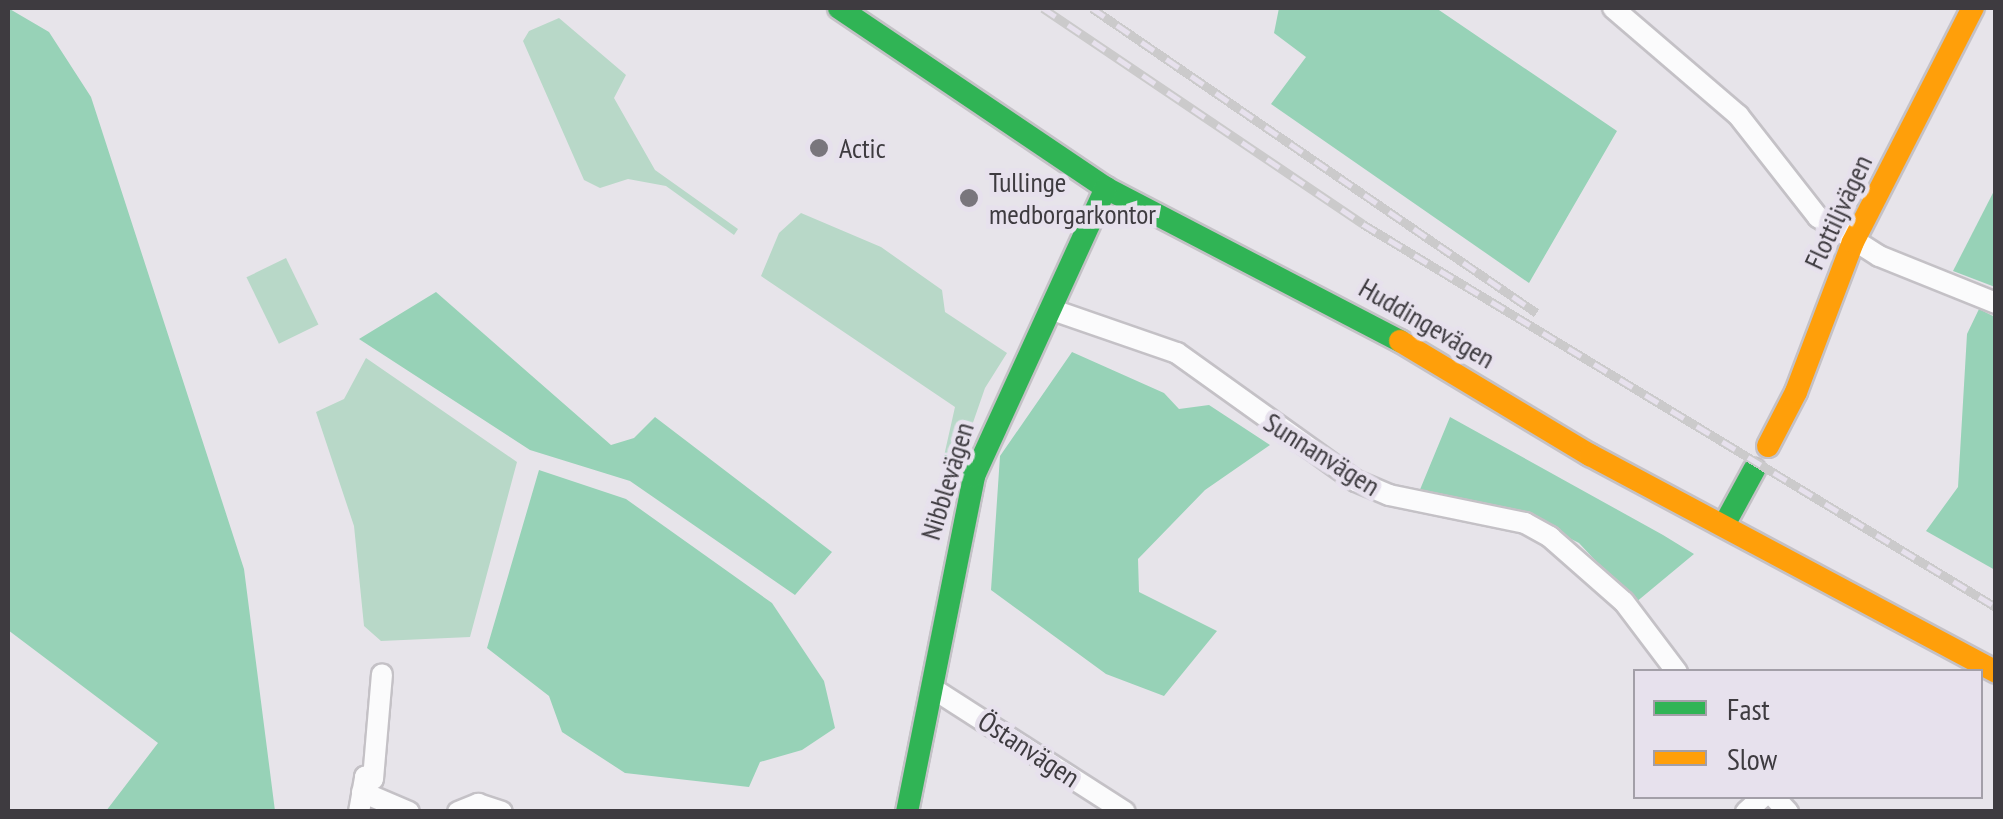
<!DOCTYPE html>
<meta charset="utf-8">
<style>
body{margin:0}
#map{position:relative;width:2003px;height:819px;overflow:hidden;background:#e7e4ea;font-family:"PT Sans Narrow",sans-serif}
div>[style]{position:absolute}
.green>*{inset:0;background:#b8d8c8;transform-origin:0 0}
.forest>*{inset:0;background:#97d2b7}
.roads{filter:drop-shadow(2px 0 #c4c1c6) drop-shadow(-2px 0 #c4c1c6) drop-shadow(0 2px #c4c1c6) drop-shadow(0 -2px #c4c1c6)}
.street>*{height:20px;margin:-10px;padding:0 10px;transform-origin:10px;border-radius:10px;background:#fbfbfc}
.fast>*{height:22px;margin:-11px;padding:0 11px;transform-origin:11px;border-radius:11px;background:#30b455}
.slow>*{height:22px;margin:-11px;padding:0 11px;transform-origin:11px;border-radius:11px;background:#ff9f0a}
.rail>*{height:9px;margin-top:-4.5px;transform-origin:0;background:repeating-linear-gradient(90deg,#e7e1ed 0 15px,#cbcacb 0 30px);box-sizing:border-box;border-block:2px solid #cbcacb}
.dots>*{width:28px;height:28px;translate:-50% -50%;box-sizing:border-box;border:5px solid #e7e1ed;border-radius:50%}
span{translate:-50% -50%;white-space:nowrap;text-align:center;line-height:1.15;-webkit-text-stroke:9px #e7e1ed;paint-order:stroke}
.poi-label{font-size:28px;color:#3e3b40}
.left{translate:0 -50%;text-align:left}
.street-label{font-size:28px;color:#3e3b40}
.frame{position:absolute;inset:0;border:10px solid #3e3b40;pointer-events:none}
.legend{position:absolute;left:1633px;top:669px;width:350px;height:130px;box-sizing:border-box;background:#e7e1ed;border:2px solid #a39fa8;margin:0;padding:12px 18px;list-style:none;font-size:30px;color:#3e3b40}
.legend li{display:flex;align-items:center;gap:20px;height:50px}
.legend b{width:50px;border:2px solid #a39fa8}
</style>
<div id="map">
<div class="green">
<div style="clip-path:polygon(559px 18px,626px 75px,614px 98px,655px 170px,738px 229px,734px 235px,666px 186px,628px 179px,600px 188px,584px 180px,523px 41px,529px 31px)"></div>
<div style="clip-path:polygon(801px 213px,881px 247px,942px 290px,945px 312px,1007px 353px,985px 388px,960px 460px,944px 456px,955px 407px,761px 276px,779px 233px)"></div>
<div style="left:286px;top:258px;width:74px;height:44px;rotate:64deg"></div>
<div style="clip-path:polygon(366px 358px,517px 462px,470px 637px,381px 641px,364px 626px,354px 526px,316px 412px,344px 399px)"></div>
</div>
<div class="forest">
<div style="clip-path:polygon(8px 8px,49px 32px,91px 97px,244px 569px,275px 811px,106px 811px,158px 743px,8px 630px)"></div>
<div style="clip-path:polygon(1279px 8px,1436px 8px,1617px 131px,1529px 283px,1271px 104px,1306px 57px,1274px 33px)"></div>
<div style="clip-path:polygon(1995px 189px,1995px 287px,1953px 271px)"></div>
<div style="clip-path:polygon(436px 292px,611px 445px,634px 438px,655px 417px,832px 552px,795px 595px,630px 481px,530px 450px,359px 339px)"></div>
<div style="clip-path:polygon(1979px 309px,1995px 317px,1995px 570px,1926px 531px,1958px 487px,1967px 334px)"></div>
<div style="clip-path:polygon(1072px 352px,1164px 393px,1179px 409px,1209px 405px,1270px 445px,1205px 490px,1138px 559px,1139px 592px,1217px 631px,1164px 696px,1106px 674px,991px 590px,1000px 456px)"></div>
<div style="clip-path:polygon(1450px 417px,1663px 535px,1694px 554px,1635px 603px,1579px 543px,1523px 515px,1419px 492px)"></div>
<div style="clip-path:polygon(539px 470px,626px 499px,772px 603px,824px 681px,835px 728px,802px 750px,760px 762px,749px 787px,625px 773px,562px 732px,549px 696px,487px 648px)"></div>
</div>
<div class="roads">
<div class="street">
<div style="left:1613px;top:8px;width:165px;rotate:40.6deg"></div>
<div style="left:1738px;top:115px;width:130px;rotate:51.9deg"></div>
<div style="left:1818px;top:217px;width:72px;rotate:32.6deg"></div>
<div style="left:1879px;top:256px;width:126px;rotate:21.9deg"></div>
<div style="left:1050px;top:309px;width:134px;rotate:19.1deg"></div>
<div style="left:1177px;top:353px;width:220px;rotate:35.6deg"></div>
<div style="left:1356px;top:481px;width:36px;rotate:23deg"></div>
<div style="left:1389px;top:495px;width:139px;rotate:11.6deg"></div>
<div style="left:1525px;top:523px;width:29px;rotate:29deg"></div>
<div style="left:1550px;top:537px;width:98px;rotate:41.3deg"></div>
<div style="left:1624px;top:602px;width:88px;rotate:52.9deg"></div>
<div style="left:932px;top:688px;width:229px;rotate:32.7deg"></div>
<div style="left:362px;top:792px;width:51px;rotate:23.1deg"></div>
<div style="left:1773px;top:796px;width:22px;rotate:47deg"></div>
<div style="left:359px;top:812px;width:36px;rotate:-80deg"></div>
<div style="left:365px;top:777px;width:8px;rotate:14deg"></div>
<div style="left:373px;top:779px;width:105px;rotate:-85.1deg"></div>
<div style="left:458px;top:812px;width:22px;rotate:-22deg"></div>
<div style="left:478px;top:804px;width:25px;rotate:18deg"></div>
<div style="left:1746px;top:812px;width:24px;rotate:-42deg"></div>
</div>
<div class="fast">
<div style="left:839px;top:8px;width:322px;rotate:34deg"></div>
<div style="left:1106px;top:188px;width:331px;rotate:27.5deg"></div>
<div style="left:1724px;top:525px;width:63px;rotate:-61.4deg"></div>
<div style="left:907px;top:812px;width:343px;rotate:-78.7deg"></div>
<div style="left:974px;top:476px;width:317px;rotate:-65.4deg"></div>
</div>
<div class="slow">
<div style="left:1400px;top:341px;width:222px;rotate:31deg"></div>
<div style="left:1590px;top:455px;width:460px;rotate:28.1deg"></div>
<div style="left:1768px;top:446px;width:61px;rotate:-62.6deg"></div>
<div style="left:1796px;top:392px;width:160px;rotate:-69.2deg"></div>
<div style="left:1853px;top:242px;width:263px;rotate:-62.9deg"></div>
</div>
</div>
<div class="rail">
<div style="left:1043px;top:8px;width:386px;rotate:34deg"></div>
<div style="left:1363px;top:224px;width:740px;rotate:31.18deg"></div>
<div style="left:1092px;top:8px;width:539px;rotate:34.43deg"></div>
</div>
<div class="dots">
<div style="left:819px;top:148px;background:#79767c"></div>
<div style="left:969px;top:198px;background:#79767c"></div>
</div>
<div class="poi-label">
<span class="left" style="left:839px;top:148px">Actic</span>
<span class="left" style="left:989px;top:198px">Tullinge<br>medborgarkontor</span>
</div>
<div class="street-label">
<span style="left:1838px;top:212px;rotate:-65deg">Flottiljvägen</span>
<span style="left:1427px;top:323px;rotate:30deg">Huddingevägen</span>
<span style="left:1322px;top:454px;rotate:32deg">Sunnanvägen</span>
<span style="left:947px;top:481px;rotate:-73deg">Nibblevägen</span>
<span style="left:1029px;top:749px;rotate:33deg">Östanvägen</span>
</div>
<div class="frame"></div>
<ul class="legend">
<li><b style="height:12px;background:#30b455"></b>Fast</li>
<li><b style="height:12px;background:#ff9f0a"></b>Slow</li>
</ul>
</div>
